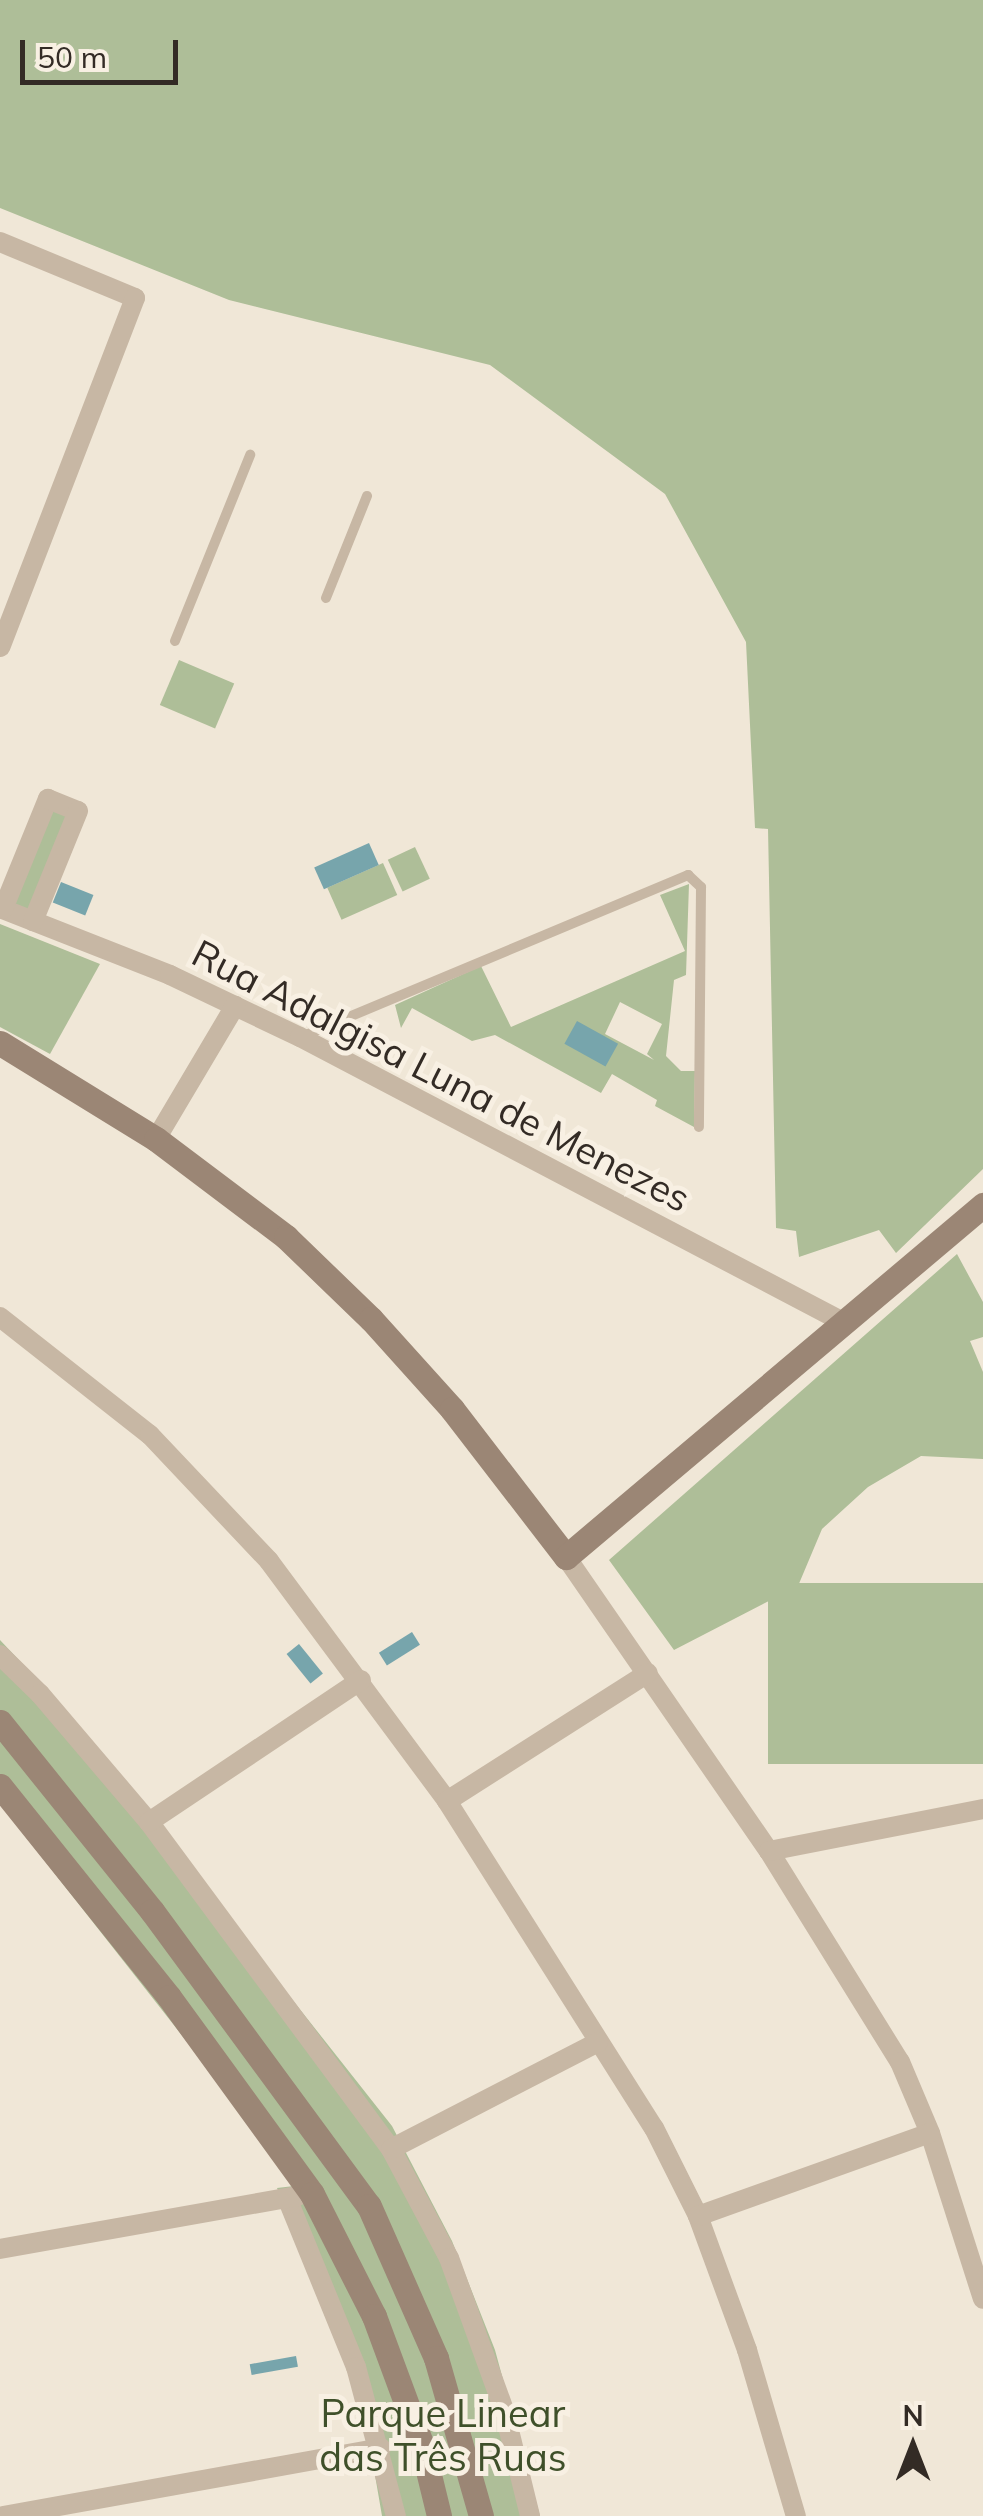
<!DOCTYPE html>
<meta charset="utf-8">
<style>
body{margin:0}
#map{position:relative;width:983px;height:2516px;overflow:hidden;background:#f0e7d7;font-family:Mulish,sans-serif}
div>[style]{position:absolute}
.green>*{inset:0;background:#aebe98;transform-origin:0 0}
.water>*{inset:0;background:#77a5ac;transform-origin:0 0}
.lane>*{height:10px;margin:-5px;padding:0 5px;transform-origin:5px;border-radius:5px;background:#c7b7a4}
.street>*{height:20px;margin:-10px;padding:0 10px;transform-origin:10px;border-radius:10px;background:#c7b7a4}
.secondary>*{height:25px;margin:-12.5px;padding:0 12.5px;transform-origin:12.5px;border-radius:12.5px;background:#9b8675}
span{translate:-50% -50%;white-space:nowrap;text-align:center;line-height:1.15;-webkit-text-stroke:10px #f8f0e3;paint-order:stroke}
.street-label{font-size:38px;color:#332b25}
.park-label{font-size:38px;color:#3f502a}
.north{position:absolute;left:863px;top:2396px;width:100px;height:100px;-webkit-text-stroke:8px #f8f0e3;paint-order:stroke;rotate:0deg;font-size:28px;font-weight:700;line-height:40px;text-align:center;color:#332b25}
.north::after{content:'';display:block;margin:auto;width:35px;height:45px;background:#332b25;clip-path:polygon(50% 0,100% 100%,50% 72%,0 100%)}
.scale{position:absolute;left:20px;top:40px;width:158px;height:45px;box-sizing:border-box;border:5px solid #332b25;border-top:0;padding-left:12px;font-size:30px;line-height:35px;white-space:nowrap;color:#332b25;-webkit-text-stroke:8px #f8f0e3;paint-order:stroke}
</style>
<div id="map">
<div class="green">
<div style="clip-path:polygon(0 0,983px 0,983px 1169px,896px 1253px,879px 1230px,799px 1257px,796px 1231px,776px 1228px,768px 829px,755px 828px,746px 642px,665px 494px,490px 365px,229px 300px,0 208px)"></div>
<div style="left:179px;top:660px;width:60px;height:49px;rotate:23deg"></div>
<div style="left:48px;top:799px;width:32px;height:119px;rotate:22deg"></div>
<div style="left:415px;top:847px;width:35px;height:30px;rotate:65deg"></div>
<div style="left:383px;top:863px;width:35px;height:61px;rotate:66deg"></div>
<div style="clip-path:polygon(evenodd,689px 884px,686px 975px,674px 980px,666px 1056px,681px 1071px,695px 1071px,694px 1127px,655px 1106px,657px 1100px,612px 1074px,601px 1093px,495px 1035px,472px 1041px,412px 1008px,401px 1028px,395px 1005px,481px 966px,511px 1027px,685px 951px,660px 895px,689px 884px,620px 1002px,662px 1024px,647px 1054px,654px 1060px,605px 1034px,620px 1002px)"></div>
<div style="clip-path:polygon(0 924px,100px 964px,50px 1054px,0 1027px)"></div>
<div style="clip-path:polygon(957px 1254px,983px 1302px,983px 1337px,970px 1341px,983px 1372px,983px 1459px,921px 1456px,868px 1487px,822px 1529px,798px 1586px,674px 1650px,609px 1560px)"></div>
<div style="left:983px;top:1583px;width:181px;height:215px;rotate:90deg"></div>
<div style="clip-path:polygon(0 1640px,51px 1694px,392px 2126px,452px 2241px,495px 2350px,540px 2516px,382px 2516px,369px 2440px,340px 2345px,277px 2188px,294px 2186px,265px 2141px,0 1804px)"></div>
</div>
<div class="water">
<div style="left:369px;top:843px;width:24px;height:60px;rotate:66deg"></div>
<div style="left:61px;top:882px;width:35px;height:22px;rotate:22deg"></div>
<div style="left:577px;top:1021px;width:47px;height:26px;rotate:29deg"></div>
<div style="left:412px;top:1632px;width:15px;height:39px;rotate:58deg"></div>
<div style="left:299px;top:1644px;width:38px;height:16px;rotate:51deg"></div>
<div style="left:296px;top:2356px;width:11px;height:47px;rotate:80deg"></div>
</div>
<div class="lane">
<div style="left:326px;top:598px;width:110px;rotate:-68.1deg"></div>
<div style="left:175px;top:641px;width:201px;rotate:-68deg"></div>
<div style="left:301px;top:1037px;width:420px;rotate:-22.7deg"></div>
<div style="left:688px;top:875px;width:18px;rotate:43deg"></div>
<div style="left:701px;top:887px;width:240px;rotate:90.5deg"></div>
</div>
<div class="street">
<div style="left:0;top:242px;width:146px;rotate:22.5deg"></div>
<div style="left:135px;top:298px;width:374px;rotate:111.1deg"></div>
<div style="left:0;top:908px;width:183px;rotate:21.5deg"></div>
<div style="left:170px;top:975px;width:144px;rotate:25.5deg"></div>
<div style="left:300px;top:1037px;width:613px;rotate:27.69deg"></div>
<div style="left:3px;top:909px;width:119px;rotate:-67.8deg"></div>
<div style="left:48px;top:799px;width:32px;rotate:22deg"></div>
<div style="left:78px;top:811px;width:119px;rotate:112.2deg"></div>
<div style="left:156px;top:1139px;width:155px;rotate:-59.3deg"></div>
<div style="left:0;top:1317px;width:191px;rotate:38.2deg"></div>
<div style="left:150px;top:1435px;width:173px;rotate:46.6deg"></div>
<div style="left:269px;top:1561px;width:299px;rotate:53.4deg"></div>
<div style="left:447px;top:1801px;width:387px;rotate:57.7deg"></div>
<div style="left:654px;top:2128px;width:98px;rotate:63.4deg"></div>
<div style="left:698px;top:2216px;width:143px;rotate:69.9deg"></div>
<div style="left:747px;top:2350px;width:173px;rotate:73.6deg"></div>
<div style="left:566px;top:1557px;width:357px;rotate:55.4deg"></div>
<div style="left:769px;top:1851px;width:248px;rotate:58.2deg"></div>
<div style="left:900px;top:2062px;width:77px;rotate:67.1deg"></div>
<div style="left:930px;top:2133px;width:174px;rotate:72.3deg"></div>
<div style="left:0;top:1655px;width:56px;rotate:44.3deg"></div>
<div style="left:40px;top:1694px;width:168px;rotate:49.6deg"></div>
<div style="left:149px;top:1822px;width:407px;rotate:53.5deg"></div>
<div style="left:391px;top:2149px;width:123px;rotate:62deg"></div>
<div style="left:449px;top:2258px;width:162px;rotate:70.1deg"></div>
<div style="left:504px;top:2410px;width:109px;rotate:76.2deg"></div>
<div style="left:447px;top:1801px;width:238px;rotate:-32.5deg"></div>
<div style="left:149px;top:1822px;width:255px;rotate:-33.8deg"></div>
<div style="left:769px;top:1851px;width:218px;rotate:-11.1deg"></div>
<div style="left:391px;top:2149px;width:233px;rotate:-27.3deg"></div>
<div style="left:287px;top:2198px;width:183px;rotate:67.8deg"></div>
<div style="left:356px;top:2367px;width:154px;rotate:75deg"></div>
<div style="left:698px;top:2216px;width:246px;rotate:-19.7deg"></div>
<div style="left:0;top:2249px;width:303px;rotate:-10.1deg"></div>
<div style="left:3px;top:2516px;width:384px;rotate:-10.2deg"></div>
</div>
<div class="secondary">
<div style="left:0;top:1043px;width:183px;rotate:31.6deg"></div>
<div style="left:156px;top:1139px;width:163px;rotate:37deg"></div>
<div style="left:286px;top:1237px;width:118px;rotate:44deg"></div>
<div style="left:371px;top:1319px;width:121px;rotate:48deg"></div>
<div style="left:452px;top:1409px;width:187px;rotate:52.4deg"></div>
<div style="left:566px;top:1557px;width:546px;rotate:-40.17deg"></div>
<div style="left:0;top:1722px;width:243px;rotate:51.2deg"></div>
<div style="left:152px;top:1911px;width:366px;rotate:53.7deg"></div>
<div style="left:369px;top:2206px;width:166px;rotate:66.2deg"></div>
<div style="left:436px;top:2358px;width:164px;rotate:74.1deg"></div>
<div style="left:0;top:1786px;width:270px;rotate:51.3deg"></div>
<div style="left:169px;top:1997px;width:243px;rotate:54deg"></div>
<div style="left:312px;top:2194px;width:137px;rotate:63.1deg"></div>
<div style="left:374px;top:2316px;width:139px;rotate:69.7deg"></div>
<div style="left:422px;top:2446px;width:72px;rotate:76.3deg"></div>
</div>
<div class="street-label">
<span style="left:441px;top:1076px;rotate:27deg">Rua Adalgisa Luna de Menezes</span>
</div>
<div class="park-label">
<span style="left:443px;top:2436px">Parque Linear<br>das Três Ruas</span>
</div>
<div class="north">N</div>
<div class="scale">50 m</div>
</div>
